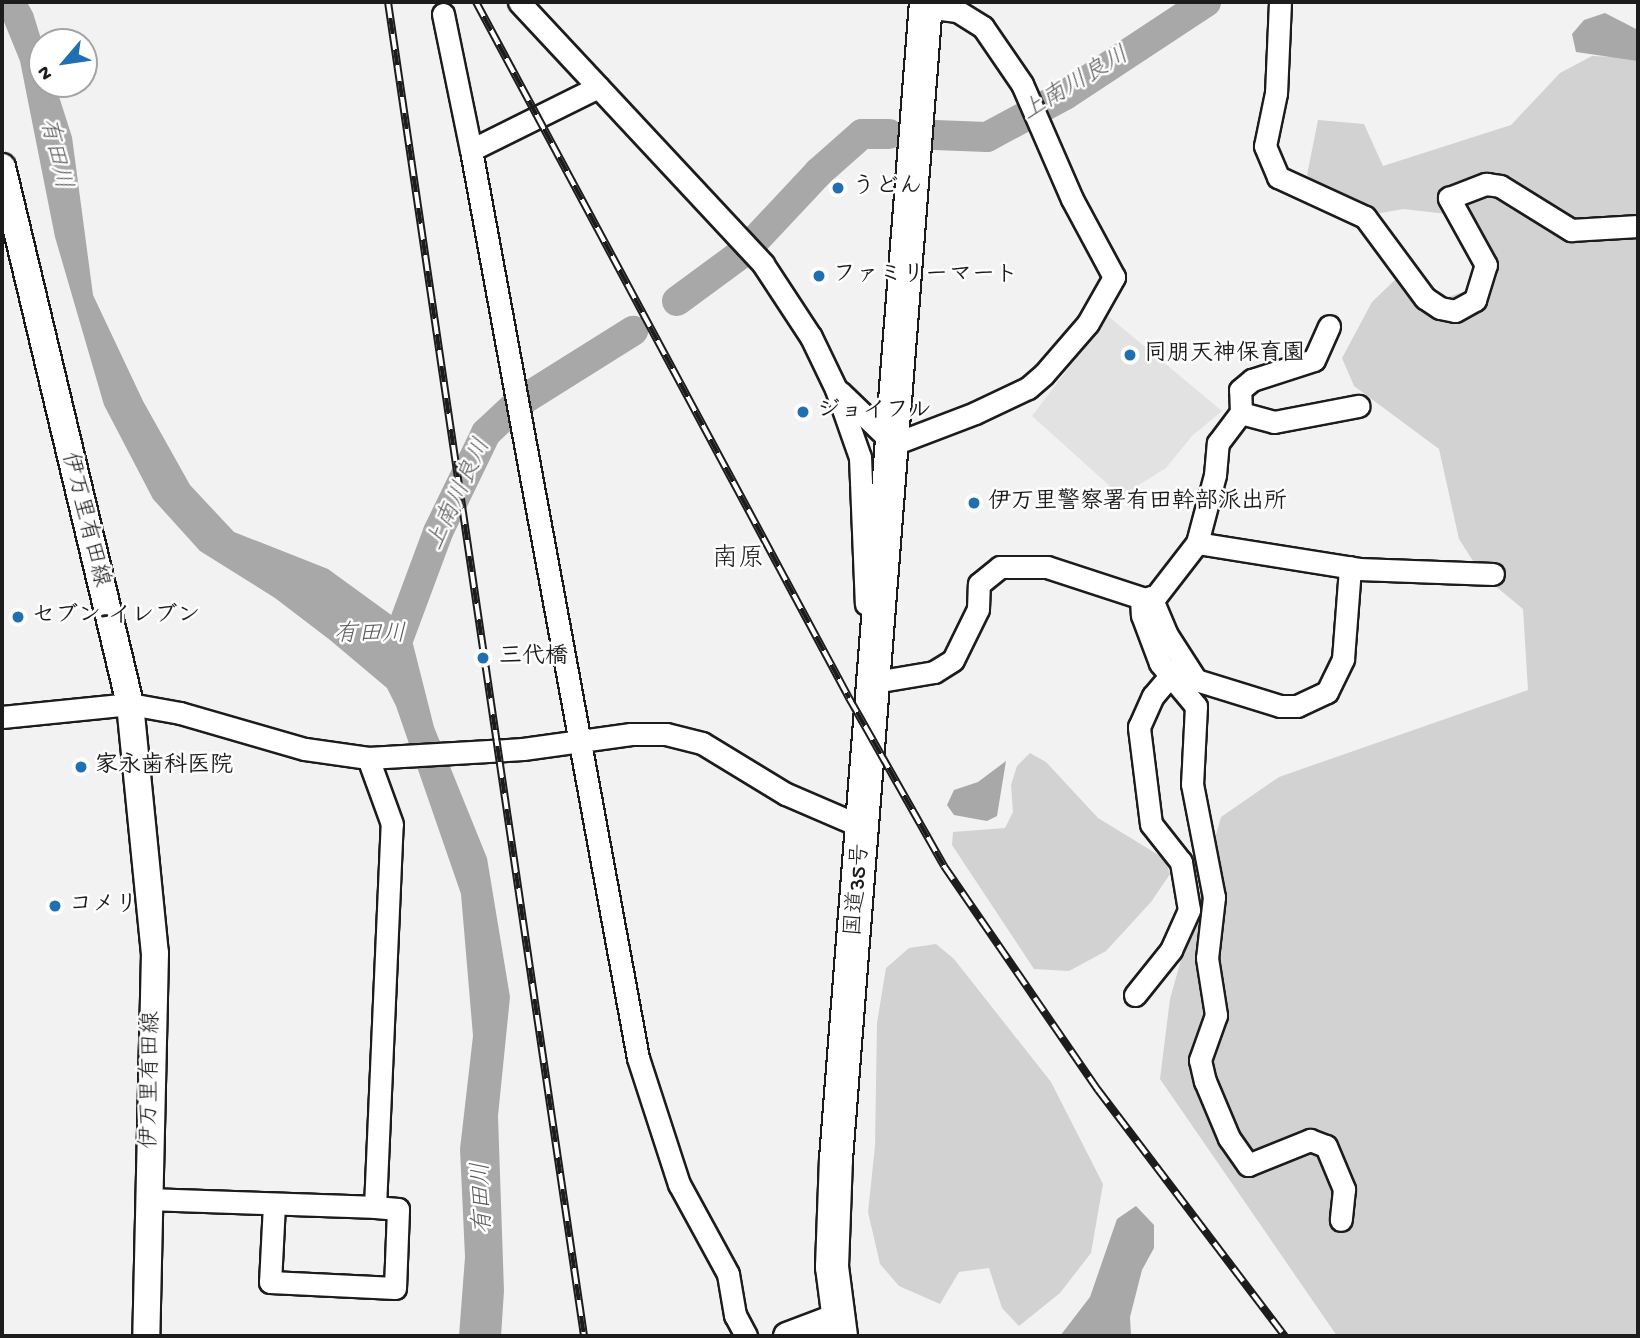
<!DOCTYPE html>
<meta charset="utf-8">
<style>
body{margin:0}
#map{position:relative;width:1640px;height:1338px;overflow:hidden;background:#f2f2f2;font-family:"Gochi Hand","Klee One",sans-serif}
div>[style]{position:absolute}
.built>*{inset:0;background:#e2e2e2}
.green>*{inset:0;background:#d2d2d2}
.water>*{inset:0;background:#a8a8a8}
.river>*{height:30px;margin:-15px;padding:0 15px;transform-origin:15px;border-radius:15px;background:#a8a8a8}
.roads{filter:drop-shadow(2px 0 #1c1c1c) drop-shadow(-2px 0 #1c1c1c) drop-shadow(0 2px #1c1c1c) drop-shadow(0 -2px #1c1c1c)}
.minor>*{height:21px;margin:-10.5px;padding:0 10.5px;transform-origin:10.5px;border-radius:10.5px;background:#fff}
.major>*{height:26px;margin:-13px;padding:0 13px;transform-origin:13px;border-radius:13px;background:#fff}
.highway>*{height:32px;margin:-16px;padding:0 16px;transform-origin:16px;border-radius:16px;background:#fff}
.rail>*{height:8px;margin-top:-4px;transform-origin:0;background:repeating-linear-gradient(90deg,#fff 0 16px,#1c1c1c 0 32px);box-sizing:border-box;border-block:2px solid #1c1c1c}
.dots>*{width:19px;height:19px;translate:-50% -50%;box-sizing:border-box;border:4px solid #fff;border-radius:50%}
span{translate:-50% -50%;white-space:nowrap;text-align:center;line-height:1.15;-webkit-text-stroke:5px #fff;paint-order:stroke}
.poi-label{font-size:23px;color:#1c1c1c;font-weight:700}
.left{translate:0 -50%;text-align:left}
.street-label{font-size:23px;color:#1c1c1c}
.water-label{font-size:24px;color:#5b5b5b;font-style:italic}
.quarter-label{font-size:26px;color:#1c1c1c}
.frame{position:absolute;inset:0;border:4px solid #1c1c1c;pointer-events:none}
.north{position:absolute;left:28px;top:28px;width:70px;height:70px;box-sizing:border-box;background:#fff;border:2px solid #a4a4a4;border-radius:50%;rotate:241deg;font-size:19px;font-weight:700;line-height:28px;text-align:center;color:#1c1c1c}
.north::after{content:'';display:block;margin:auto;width:24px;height:32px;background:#1f6fb2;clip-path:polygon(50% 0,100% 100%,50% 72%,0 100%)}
</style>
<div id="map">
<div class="built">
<div style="clip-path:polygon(1108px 316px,1222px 411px,1192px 436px,1166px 468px,1121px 496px,1032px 416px)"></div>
</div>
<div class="green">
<div style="clip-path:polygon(1592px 56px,1638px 58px,1638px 1336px,1337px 1336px,1160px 1079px,1170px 999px,1221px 817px,1279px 777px,1528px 690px,1523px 609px,1482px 575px,1459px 539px,1439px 449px,1354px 386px,1342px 358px,1372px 302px,1399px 276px,1442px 299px,1469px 290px,1477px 275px,1471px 258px,1447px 214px,1403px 209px,1354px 218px,1307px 175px,1318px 120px,1364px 124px,1383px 166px,1511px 125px,1560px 73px)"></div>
<div style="clip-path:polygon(1030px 753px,1046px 762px,1098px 818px,1165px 859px,1170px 874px,1151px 902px,1106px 951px,1069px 971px,1034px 969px,952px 845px,953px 832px,1005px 828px,1013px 812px,1011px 785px,1017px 766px)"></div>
<div style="clip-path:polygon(936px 944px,954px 959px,1051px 1082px,1103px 1184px,1091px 1253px,1060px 1293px,1019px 1326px,1002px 1308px,989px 1268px,959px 1272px,940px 1304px,899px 1286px,880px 1264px,868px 1212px,875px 1146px,877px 1023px,886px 968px,909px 948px)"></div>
</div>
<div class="water">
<div style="clip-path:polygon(2px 2px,27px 2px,33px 13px,42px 42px,42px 84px,55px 84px,72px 137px,93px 295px,143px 401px,190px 485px,234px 532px,328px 569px,394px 617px,413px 644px,434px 727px,487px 858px,510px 997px,498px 1116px,504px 1291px,501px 1336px,459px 1336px,465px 1257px,460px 1149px,473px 1036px,461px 894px,396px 706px,387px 688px,330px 640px,275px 598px,200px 551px,153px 499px,104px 405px,55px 237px,20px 61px,2px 17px)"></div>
<div style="clip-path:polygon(1605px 13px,1638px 30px,1638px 61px,1576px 52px,1572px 34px,1584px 20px)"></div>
<div style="clip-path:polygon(1006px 761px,997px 816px,987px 821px,954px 815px,947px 805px,954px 790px,978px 782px)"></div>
<div style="clip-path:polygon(1136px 1206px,1154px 1225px,1154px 1248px,1142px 1270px,1130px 1317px,1131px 1336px,1060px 1336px,1090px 1297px,1117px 1219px)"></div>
</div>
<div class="river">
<div style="left:935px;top:135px;width:52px;rotate:2.2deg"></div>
<div style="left:987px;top:137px;width:89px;rotate:-28.3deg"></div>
<div style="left:1065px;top:95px;width:169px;rotate:-33.4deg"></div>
<div style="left:677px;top:301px;width:84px;rotate:-36.3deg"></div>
<div style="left:745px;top:251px;width:108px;rotate:-46.9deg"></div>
<div style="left:819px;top:172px;width:57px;rotate:-41.5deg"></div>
<div style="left:862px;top:134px;width:27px"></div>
<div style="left:389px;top:664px;width:141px;rotate:-69.6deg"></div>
<div style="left:438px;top:532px;width:110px;rotate:-64.1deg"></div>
<div style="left:486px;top:433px;width:44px;rotate:-43.2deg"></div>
<div style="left:518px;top:403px;width:136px;rotate:-32.1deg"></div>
</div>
<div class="roads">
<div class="minor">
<div style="left:519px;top:2px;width:358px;rotate:47deg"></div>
<div style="left:763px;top:264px;width:87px;rotate:56.7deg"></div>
<div style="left:811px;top:337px;width:58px;rotate:64.3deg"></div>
<div style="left:836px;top:389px;width:72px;rotate:70.6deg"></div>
<div style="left:860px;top:457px;width:147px;rotate:87.7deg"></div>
<div style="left:1280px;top:2px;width:91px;rotate:92.5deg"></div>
<div style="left:1276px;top:93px;width:54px;rotate:101.7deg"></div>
<div style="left:1265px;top:146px;width:34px;rotate:67deg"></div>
<div style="left:1278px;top:177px;width:96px;rotate:24.7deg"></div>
<div style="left:1365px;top:217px;width:101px;rotate:53.5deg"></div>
<div style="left:1425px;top:298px;width:18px;rotate:34deg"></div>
<div style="left:1440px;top:308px;width:15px;rotate:11deg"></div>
<div style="left:1455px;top:311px;width:23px;rotate:-29deg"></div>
<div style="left:1475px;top:300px;width:37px;rotate:-73deg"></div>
<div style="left:1486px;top:265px;width:77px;rotate:-118.9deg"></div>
<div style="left:1449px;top:198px;width:40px;rotate:-21deg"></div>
<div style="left:1486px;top:184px;width:14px;rotate:8deg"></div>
<div style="left:1500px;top:186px;width:84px;rotate:31.8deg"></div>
<div style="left:1571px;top:230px;width:67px;rotate:-3.4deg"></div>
<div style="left:443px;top:14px;width:139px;rotate:78.4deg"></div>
<div style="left:598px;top:87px;width:142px;rotate:153.6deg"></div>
<div style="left:471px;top:150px;width:923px;rotate:79.58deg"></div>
<div style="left:638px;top:1058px;width:133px;rotate:72deg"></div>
<div style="left:679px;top:1184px;width:102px;rotate:61.4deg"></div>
<div style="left:728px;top:1274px;width:42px;rotate:80.3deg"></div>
<div style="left:735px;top:1315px;width:24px;rotate:62deg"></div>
<div style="left:840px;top:392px;width:75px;rotate:43.9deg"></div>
<div style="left:894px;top:444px;width:87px;rotate:-20.9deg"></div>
<div style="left:975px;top:413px;width:59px;rotate:-25.3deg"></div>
<div style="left:1028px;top:388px;width:21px;rotate:-41deg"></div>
<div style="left:1044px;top:374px;width:67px;rotate:-49.2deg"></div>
<div style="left:1088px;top:323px;width:53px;rotate:-60.5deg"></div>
<div style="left:1114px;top:277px;width:89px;rotate:-118.3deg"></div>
<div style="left:1072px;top:199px;width:125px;rotate:-113.5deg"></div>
<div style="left:1022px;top:84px;width:69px;rotate:-124.4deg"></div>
<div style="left:983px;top:27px;width:31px;rotate:-148deg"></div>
<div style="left:957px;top:11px;width:32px;rotate:-173deg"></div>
<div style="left:1241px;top:413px;width:34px;rotate:15deg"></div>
<div style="left:1274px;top:422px;width:86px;rotate:-10.8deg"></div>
<div style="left:1197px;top:543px;width:164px;rotate:9.1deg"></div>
<div style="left:1359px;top:569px;width:134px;rotate:2.1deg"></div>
<div style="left:1151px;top:597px;width:41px;rotate:67.2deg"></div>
<div style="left:1167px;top:635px;width:54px;rotate:57.2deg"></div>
<div style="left:1196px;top:680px;width:88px;rotate:17.2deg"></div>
<div style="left:1280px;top:706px;width:17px"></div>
<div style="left:1297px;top:706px;width:33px;rotate:-25deg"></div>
<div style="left:1327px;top:692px;width:37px;rotate:-64deg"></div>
<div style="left:1343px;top:659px;width:92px;rotate:-85.6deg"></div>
<div style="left:1141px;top:598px;width:17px;rotate:87deg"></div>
<div style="left:1142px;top:615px;width:51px;rotate:69.4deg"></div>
<div style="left:1160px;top:663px;width:56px;rotate:50.1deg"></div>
<div style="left:1196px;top:706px;width:78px;rotate:92.9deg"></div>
<div style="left:1192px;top:784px;width:115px;rotate:79deg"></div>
<div style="left:1214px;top:897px;width:61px;rotate:96.5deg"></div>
<div style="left:1207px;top:958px;width:58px;rotate:81deg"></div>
<div style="left:1216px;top:1015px;width:48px;rotate:109.6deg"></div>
<div style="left:1200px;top:1060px;width:22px;rotate:77deg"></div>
<div style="left:1205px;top:1081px;width:62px;rotate:67.2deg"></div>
<div style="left:1229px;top:1138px;width:33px;rotate:55deg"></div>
<div style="left:1248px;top:1165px;width:67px;rotate:-22deg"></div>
<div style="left:1310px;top:1140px;width:17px;rotate:21deg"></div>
<div style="left:1326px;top:1146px;width:47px;rotate:67.3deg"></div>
<div style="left:1344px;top:1189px;width:31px;rotate:96deg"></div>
<div style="left:875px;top:682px;width:60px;rotate:-9.6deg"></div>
<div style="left:934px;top:672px;width:22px;rotate:-32deg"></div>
<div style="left:953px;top:660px;width:57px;rotate:-63.9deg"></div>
<div style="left:978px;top:609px;width:25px;rotate:-88deg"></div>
<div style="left:979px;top:584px;width:27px;rotate:-39deg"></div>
<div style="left:1000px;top:567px;width:47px"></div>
<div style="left:1047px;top:567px;width:103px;rotate:18.1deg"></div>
<div style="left:1145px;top:599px;width:11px;rotate:-15deg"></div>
<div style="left:1156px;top:596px;width:67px;rotate:-52.3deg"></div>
<div style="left:1197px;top:543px;width:70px;rotate:-75.2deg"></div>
<div style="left:1215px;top:475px;width:32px;rotate:-85deg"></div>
<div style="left:1218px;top:443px;width:38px;rotate:-53deg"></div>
<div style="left:1241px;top:413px;width:23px;rotate:-92deg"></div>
<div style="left:1240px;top:390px;width:16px;rotate:-40deg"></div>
<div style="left:1252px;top:380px;width:65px;rotate:-17.9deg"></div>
<div style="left:1314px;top:360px;width:37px;rotate:-66deg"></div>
<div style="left:2px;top:717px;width:129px;rotate:-5.8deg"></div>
<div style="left:130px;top:704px;width:51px;rotate:10.2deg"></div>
<div style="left:180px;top:713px;width:130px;rotate:16.1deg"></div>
<div style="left:305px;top:749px;width:64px;rotate:8.1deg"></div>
<div style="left:368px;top:758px;width:155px;rotate:-3.3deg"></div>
<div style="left:523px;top:749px;width:109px;rotate:-7.9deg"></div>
<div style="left:631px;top:734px;width:35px"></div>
<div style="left:666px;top:734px;width:37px;rotate:14deg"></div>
<div style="left:702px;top:743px;width:98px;rotate:31.3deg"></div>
<div style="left:786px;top:794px;width:86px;rotate:23.3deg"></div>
<div style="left:1135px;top:995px;width:58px;rotate:-51.3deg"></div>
<div style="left:1171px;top:950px;width:44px;rotate:-65.8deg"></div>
<div style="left:1189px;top:910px;width:49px;rotate:-99.5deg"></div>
<div style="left:1181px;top:862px;width:48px;rotate:-128.3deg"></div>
<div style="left:1151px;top:824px;width:98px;rotate:-97.1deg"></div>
<div style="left:1139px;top:727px;width:34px;rotate:-66deg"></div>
<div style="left:1153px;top:696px;width:23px;rotate:-50deg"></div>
<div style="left:150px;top:1199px;width:225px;rotate:2deg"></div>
<div style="left:375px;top:1207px;width:383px;rotate:-87.5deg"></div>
<div style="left:392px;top:824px;width:70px;rotate:-110deg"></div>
<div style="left:274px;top:1204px;width:78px;rotate:92.9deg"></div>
<div style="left:270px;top:1282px;width:125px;rotate:2.7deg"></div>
<div style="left:395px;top:1288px;width:79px;rotate:-87.8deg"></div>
<div style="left:398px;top:1209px;width:23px;rotate:-175deg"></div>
</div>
<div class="major">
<div style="left:2px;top:167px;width:552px;rotate:76.59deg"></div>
<div style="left:130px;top:704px;width:250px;rotate:84.3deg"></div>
<div style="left:155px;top:953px;width:383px;rotate:91.3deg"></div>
<div style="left:787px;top:1336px;width:53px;rotate:-20.8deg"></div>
</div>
<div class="highway">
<div style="left:841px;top:1336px;width:70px;rotate:-97.4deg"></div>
<div style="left:832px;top:1267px;width:108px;rotate:-87.9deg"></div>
<div style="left:836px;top:1159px;width:1160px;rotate:-85.55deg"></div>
</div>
</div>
<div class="rail">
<div style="left:388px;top:2px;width:1348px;rotate:81.64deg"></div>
<div style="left:476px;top:2px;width:790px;rotate:61.81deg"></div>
<div style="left:849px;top:698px;width:193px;rotate:60.5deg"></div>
<div style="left:944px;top:866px;width:272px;rotate:55.5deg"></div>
<div style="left:1098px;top:1090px;width:309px;rotate:52.8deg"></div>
</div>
<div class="dots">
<div style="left:838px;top:188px;background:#1f6fb2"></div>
<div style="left:819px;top:276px;background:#1f6fb2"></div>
<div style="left:1130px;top:355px;background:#1f6fb2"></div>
<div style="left:803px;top:412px;background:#1f6fb2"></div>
<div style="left:974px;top:503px;background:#1f6fb2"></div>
<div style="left:18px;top:617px;background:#1f6fb2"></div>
<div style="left:483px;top:658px;background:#1f6fb2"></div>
<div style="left:81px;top:767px;background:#1f6fb2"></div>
<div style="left:55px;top:906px;background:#1f6fb2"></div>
</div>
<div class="poi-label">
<span class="left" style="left:852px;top:188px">うどん</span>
<span class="left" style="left:833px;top:276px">ファミリーマート</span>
<span class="left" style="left:1144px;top:355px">同朋天神保育園</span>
<span class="left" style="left:817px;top:412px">ジョイフル</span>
<span class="left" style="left:988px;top:503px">伊万里警察署有田幹部派出所</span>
<span class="left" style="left:32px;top:617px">セブン-イレブン</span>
<span class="left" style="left:499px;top:658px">三代橋</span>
<span class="left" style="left:95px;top:767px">家永歯科医院</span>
<span class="left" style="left:69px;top:906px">コメリ</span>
</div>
<div class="street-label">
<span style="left:84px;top:520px;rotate:76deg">伊万里有田線</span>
<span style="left:859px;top:890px;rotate:-85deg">国道35号</span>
<span style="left:152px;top:1080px;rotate:-89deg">伊万里有田線</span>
</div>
<div class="water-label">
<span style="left:1076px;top:85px;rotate:-31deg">上南川良川</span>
<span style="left:54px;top:154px;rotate:77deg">有田川</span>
<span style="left:460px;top:495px;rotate:-65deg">上南川良川</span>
<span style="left:370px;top:636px">有田川</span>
<span style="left:484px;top:1198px;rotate:-92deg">有田川</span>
</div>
<div class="quarter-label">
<span style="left:738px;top:561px">南原</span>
</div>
<div class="frame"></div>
<div class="north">N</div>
</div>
